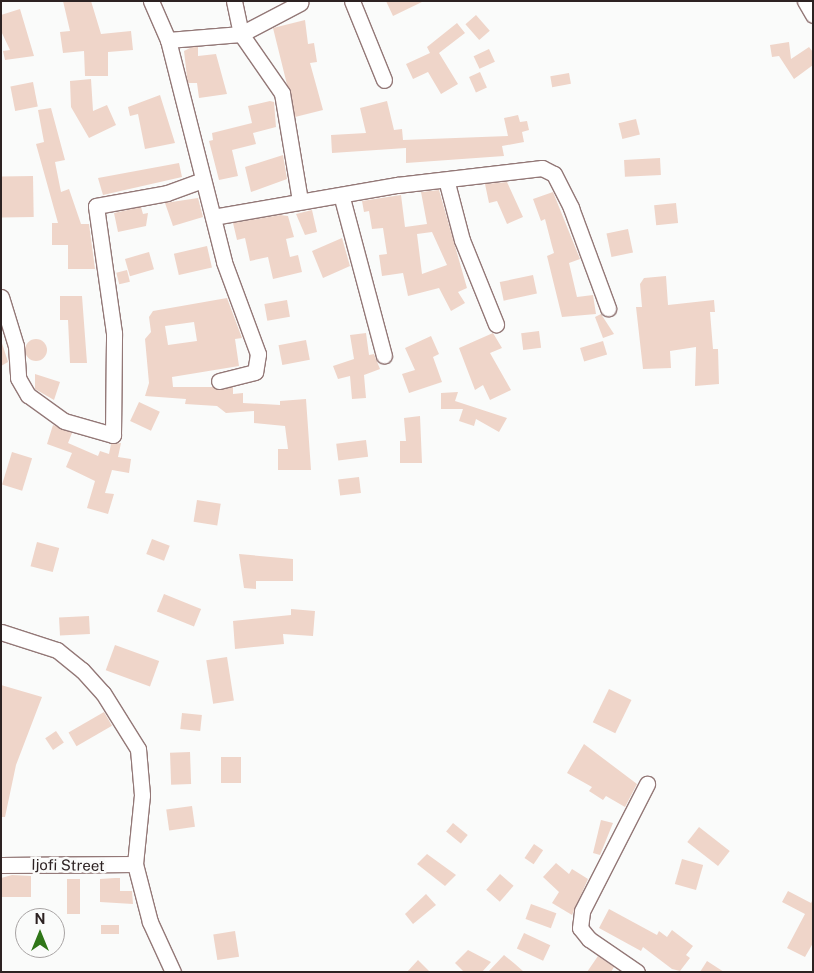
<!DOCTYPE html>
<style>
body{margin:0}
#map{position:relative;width:814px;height:973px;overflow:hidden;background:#fafbfa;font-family:"Public Sans",sans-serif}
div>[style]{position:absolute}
.building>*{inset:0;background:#efd5c9;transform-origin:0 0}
.round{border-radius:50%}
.roads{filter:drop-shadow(1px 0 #937877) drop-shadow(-1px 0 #937877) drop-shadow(0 1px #937877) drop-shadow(0 -1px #937877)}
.minor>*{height:15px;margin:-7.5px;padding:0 7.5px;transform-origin:7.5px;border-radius:7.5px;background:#fff}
span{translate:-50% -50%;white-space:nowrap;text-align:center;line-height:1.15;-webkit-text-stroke:5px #fafbfa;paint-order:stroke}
.street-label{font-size:15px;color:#2d2222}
.frame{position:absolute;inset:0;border:2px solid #2d2222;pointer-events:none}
.north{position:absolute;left:15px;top:908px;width:50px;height:50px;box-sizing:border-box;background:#fafbfa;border:1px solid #a8a4a4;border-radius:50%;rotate:0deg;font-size:14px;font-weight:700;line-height:20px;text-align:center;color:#2d2222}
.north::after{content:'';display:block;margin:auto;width:18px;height:22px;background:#2f7618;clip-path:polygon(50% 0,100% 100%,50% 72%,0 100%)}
</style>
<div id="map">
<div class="building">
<div style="clip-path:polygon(63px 1px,91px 1px,101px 34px,131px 31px,133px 50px,108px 52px,108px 76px,85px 76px,84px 51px,63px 53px,60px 32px,70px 31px)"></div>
<div style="clip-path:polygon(386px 1px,424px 1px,393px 16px)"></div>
<div style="clip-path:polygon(20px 9px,34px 56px,5px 60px,3px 51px,10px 50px,1px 31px,1px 15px)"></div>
<div style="left:476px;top:15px;width:21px;height:14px;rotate:49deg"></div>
<div style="clip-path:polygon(305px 20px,308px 44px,314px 43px,317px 62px,310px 63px,323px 110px,295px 117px,273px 28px)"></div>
<div style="clip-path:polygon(457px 23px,465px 33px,439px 53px,458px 84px,441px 94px,428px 72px,413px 79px,406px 64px,430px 53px,427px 47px)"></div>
<div style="clip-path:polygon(789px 42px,791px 59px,809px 47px,813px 52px,813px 65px,794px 79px,779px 56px,772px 57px,770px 45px)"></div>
<div style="clip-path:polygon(192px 47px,198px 47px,198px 56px,216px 54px,227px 94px,199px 98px,197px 83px,188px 83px,187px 77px,184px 51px)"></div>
<div style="left:489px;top:49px;width:14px;height:17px;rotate:65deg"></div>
<div style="left:480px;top:72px;width:17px;height:12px;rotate:66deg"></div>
<div style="left:569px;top:73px;width:11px;height:19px;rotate:80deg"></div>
<div style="clip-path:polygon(91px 79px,93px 111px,107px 105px,116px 125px,89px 138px,71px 107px,70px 81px)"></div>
<div style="left:33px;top:82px;width:25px;height:23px;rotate:79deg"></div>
<div style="clip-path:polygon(160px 95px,175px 143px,145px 149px,138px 114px,130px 116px,128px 107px)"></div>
<div style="clip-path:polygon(270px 101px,274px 102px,276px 127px,253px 133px,256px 144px,232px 150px,238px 176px,219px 180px,209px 141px,213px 140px,212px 133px,252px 123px,248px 106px)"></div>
<div style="clip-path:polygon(387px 101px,394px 130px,402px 129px,403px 140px,508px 136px,504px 118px,518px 115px,520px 122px,527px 121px,529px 130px,522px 132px,524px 142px,502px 146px,504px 156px,406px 163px,406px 148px,332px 153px,331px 135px,366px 133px,360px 108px)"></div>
<div style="clip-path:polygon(51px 108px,65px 160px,55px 162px,61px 192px,69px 189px,81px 224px,89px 224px,95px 269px,68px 269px,68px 245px,52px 245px,52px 223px,58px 223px,36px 144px,44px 142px,38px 110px)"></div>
<div style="left:636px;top:119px;width:16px;height:18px;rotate:76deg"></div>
<div style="clip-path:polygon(283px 155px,287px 179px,251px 192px,245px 167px)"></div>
<div style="left:660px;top:158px;width:17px;height:36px;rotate:87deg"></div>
<div style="clip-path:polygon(179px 163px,182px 177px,103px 195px,98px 178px)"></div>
<div style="left:33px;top:176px;width:41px;height:32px;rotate:89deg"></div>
<div style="clip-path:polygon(507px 182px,523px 217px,507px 224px,497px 201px,489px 203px,485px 184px)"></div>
<div style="clip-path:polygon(evenodd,439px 190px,467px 288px,458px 292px,465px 303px,451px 311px,439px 288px,408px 296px,403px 273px,382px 276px,379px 255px,387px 254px,383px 228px,372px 229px,369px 211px,364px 212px,362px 201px,401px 195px,405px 227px,427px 224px,421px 192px,439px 190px,432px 232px,447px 265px,422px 274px,417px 234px,432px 232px)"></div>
<div style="clip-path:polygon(553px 192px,580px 259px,569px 263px,577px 297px,593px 295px,596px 314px,562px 317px,547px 256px,554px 253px,552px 246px,545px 219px,541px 221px,533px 199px)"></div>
<div style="clip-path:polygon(198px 198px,203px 217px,173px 226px,165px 203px)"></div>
<div style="left:676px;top:203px;width:20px;height:22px;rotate:84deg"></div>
<div style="clip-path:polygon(141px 207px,143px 214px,148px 213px,146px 226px,118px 232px,114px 213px)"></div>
<div style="clip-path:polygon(312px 210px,317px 232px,305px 235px,296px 214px)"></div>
<div style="clip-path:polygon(280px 215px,288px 216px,294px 237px,286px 239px,290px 257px,298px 255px,302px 272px,273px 279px,268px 257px,250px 261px,245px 238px,237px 240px,233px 223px)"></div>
<div style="left:628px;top:229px;width:24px;height:22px;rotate:78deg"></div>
<div style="clip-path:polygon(342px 238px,350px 266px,323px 278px,312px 251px)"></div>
<div style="left:207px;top:246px;width:22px;height:34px;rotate:77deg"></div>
<div style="left:149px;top:252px;width:18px;height:25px;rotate:74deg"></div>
<div style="left:127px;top:270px;width:12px;height:11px;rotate:76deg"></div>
<div style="left:533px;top:275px;width:19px;height:34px;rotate:78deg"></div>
<div style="clip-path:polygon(666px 276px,668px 305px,714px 300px,715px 312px,710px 312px,713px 349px,718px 349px,719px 384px,695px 386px,696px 347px,670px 351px,671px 368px,643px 369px,636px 307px,642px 307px,640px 284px,644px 278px)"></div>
<div style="clip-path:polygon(60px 296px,82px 296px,87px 363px,70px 363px,68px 320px,60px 320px)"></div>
<div style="clip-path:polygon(evenodd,227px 298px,242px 338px,235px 339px,239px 366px,172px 377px,173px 387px,233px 387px,233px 394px,243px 393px,243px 403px,280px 405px,280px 401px,306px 399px,311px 470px,278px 470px,278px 449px,288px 449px,285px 426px,254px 423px,254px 411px,226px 413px,217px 406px,185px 404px,186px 399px,145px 396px,149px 383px,145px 339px,151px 332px,149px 317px,153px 311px,227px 298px,194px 322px,197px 341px,168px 345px,165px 326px,194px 322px)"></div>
<div style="left:287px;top:300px;width:17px;height:23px;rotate:80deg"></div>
<div style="clip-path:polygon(601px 314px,614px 334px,603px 338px,595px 317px)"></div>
<div style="left:539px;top:331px;width:17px;height:18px;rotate:83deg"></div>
<div style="clip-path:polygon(366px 333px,369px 355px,374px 354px,380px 369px,364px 375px,366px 398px,352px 399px,350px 376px,338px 379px,333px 366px,354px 359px,350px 335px)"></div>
<div style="clip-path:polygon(493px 333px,502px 348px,490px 353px,511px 390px,490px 400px,483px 385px,475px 390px,459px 348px)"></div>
<div style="clip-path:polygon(431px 336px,439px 354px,433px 357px,442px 382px,409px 393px,402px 374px,415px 370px,405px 348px)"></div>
<div class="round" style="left:25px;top:339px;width:22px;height:22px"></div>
<div style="clip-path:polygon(1px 340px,8px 362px,1px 366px)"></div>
<div style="left:306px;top:340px;width:20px;height:28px;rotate:79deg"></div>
<div style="left:603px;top:341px;width:14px;height:24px;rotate:73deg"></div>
<div style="clip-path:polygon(35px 374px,60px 382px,54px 400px,35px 389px)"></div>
<div style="clip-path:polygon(458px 392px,455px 401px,507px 418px,499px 432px,476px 419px,474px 426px,459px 421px,463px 409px,441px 409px,441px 393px)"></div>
<div style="left:139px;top:402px;width:23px;height:21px;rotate:25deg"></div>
<div style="clip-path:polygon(420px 416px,422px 463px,400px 463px,400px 441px,406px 441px,404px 418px)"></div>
<div style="clip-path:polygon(53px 425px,72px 433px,68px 443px,98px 456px,100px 451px,109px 454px,111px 444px,121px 443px,118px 457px,131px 459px,129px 473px,112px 470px,105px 493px,114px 494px,108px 514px,87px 508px,95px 481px,66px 467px,72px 453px,47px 444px)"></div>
<div style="left:366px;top:440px;width:17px;height:30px;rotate:83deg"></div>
<div style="left:12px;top:452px;width:21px;height:34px;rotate:17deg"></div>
<div style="left:359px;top:477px;width:16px;height:21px;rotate:83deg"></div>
<div style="left:197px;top:500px;width:24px;height:22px;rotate:9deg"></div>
<div style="left:152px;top:539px;width:19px;height:16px;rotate:21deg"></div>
<div style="left:37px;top:542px;width:23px;height:25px;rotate:15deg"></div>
<div style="clip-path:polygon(239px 554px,293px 559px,293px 581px,256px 581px,256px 589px,244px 588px)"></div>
<div style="left:164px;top:594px;width:40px;height:19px;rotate:22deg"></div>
<div style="clip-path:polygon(291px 609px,315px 611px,313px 636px,283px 634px,284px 644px,235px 649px,233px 621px,291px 615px)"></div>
<div style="left:89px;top:616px;width:18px;height:30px;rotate:87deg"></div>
<div style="left:115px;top:645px;width:47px;height:27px;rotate:20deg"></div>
<div style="left:227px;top:657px;width:44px;height:21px;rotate:81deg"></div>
<div style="clip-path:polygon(1px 685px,42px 697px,16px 765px,5px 817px,1px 817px)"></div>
<div style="left:609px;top:689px;width:25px;height:37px;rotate:26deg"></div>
<div style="left:104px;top:712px;width:16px;height:41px;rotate:60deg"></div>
<div style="left:182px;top:713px;width:20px;height:16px;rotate:6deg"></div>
<div style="left:56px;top:731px;width:14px;height:13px;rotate:56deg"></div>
<div style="clip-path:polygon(584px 744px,637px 784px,625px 807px,606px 796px,603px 800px,589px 791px,592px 787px,567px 773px)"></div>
<div style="left:190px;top:752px;width:32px;height:20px;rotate:88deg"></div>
<div style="left:221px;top:757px;width:20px;height:26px"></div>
<div style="left:192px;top:806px;width:21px;height:26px;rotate:82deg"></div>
<div style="clip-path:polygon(601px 820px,613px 823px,600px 855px,593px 853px)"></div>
<div style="left:453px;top:823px;width:19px;height:11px;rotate:39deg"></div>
<div style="left:699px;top:827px;width:39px;height:19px;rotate:38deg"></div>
<div style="left:534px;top:844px;width:11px;height:17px;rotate:34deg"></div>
<div style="clip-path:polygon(427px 854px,456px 875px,445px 886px,417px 864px)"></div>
<div style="left:682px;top:859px;width:22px;height:26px;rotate:16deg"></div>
<div style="clip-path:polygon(556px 863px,569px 874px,572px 869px,588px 879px,572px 915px,552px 903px,559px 892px,543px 877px)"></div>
<div style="left:500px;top:874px;width:18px;height:21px;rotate:41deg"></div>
<div style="clip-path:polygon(12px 875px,31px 876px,31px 897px,1px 897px,1px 878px)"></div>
<div style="clip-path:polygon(115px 878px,120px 878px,120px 891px,132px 891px,133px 904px,100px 902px,100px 879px)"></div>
<div style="left:67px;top:879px;width:13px;height:35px"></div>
<div style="clip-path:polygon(788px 891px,811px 903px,813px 899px,813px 943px,805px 957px,787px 948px,805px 914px,782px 902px)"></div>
<div style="clip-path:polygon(426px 894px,436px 905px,413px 924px,405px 914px)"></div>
<div style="left:531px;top:904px;width:27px;height:16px;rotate:20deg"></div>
<div style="clip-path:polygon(609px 909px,657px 935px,659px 931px,667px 937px,672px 930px,693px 946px,686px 955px,690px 958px,680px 971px,672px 969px,643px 947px,641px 951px,599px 928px)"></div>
<div style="left:101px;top:925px;width:18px;height:9px"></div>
<div style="left:235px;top:931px;width:26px;height:22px;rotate:81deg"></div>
<div style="left:524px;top:933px;width:29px;height:17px;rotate:25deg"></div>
<div style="clip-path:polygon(468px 950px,491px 962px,482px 972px,464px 972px,455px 963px)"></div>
<div style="clip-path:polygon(504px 955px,515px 964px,524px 972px,488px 972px)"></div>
<div style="clip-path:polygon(598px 956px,614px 967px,611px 972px,587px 972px)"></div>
<div style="clip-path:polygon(418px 960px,430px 972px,407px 972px)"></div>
<div style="clip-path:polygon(707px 961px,724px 972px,700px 972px)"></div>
</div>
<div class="roads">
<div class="minor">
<div style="left:151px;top:1px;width:43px;rotate:66.4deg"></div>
<div style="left:168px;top:40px;width:229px;rotate:75.8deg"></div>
<div style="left:224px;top:262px;width:98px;rotate:69.7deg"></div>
<div style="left:258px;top:354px;width:18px;rotate:99deg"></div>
<div style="left:255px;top:372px;width:37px;rotate:166deg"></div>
<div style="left:234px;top:1px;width:34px;rotate:78deg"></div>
<div style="left:241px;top:34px;width:72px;rotate:55.2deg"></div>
<div style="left:282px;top:93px;width:109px;rotate:80.5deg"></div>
<div style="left:352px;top:1px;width:85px;rotate:67.9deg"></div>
<div style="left:805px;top:1px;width:16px;rotate:60deg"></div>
<div style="left:168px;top:40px;width:73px;rotate:-4.7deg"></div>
<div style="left:241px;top:34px;width:67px;rotate:-27.7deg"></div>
<div style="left:447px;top:183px;width:59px;rotate:75.3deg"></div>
<div style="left:462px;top:240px;width:91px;rotate:68deg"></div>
<div style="left:342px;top:198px;width:163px;rotate:75.1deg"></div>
<div style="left:213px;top:217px;width:187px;rotate:-9.9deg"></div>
<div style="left:397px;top:185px;width:146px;rotate:-6.7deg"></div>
<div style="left:542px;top:168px;width:13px;rotate:27deg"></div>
<div style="left:554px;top:174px;width:38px;rotate:63deg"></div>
<div style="left:571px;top:208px;width:107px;rotate:69.7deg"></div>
<div style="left:1px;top:297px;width:51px;rotate:73deg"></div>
<div style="left:16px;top:346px;width:32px;rotate:86deg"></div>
<div style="left:18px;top:378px;width:20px;rotate:60deg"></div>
<div style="left:28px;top:395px;width:44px;rotate:35.8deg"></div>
<div style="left:64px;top:421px;width:51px;rotate:15.9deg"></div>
<div style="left:113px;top:435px;width:102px;rotate:-89.4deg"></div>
<div style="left:114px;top:333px;width:128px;rotate:-98.1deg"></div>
<div style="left:96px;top:206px;width:72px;rotate:-10.4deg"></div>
<div style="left:167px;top:193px;width:35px;rotate:-20deg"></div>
<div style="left:1px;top:632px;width:59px;rotate:17.8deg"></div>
<div style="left:57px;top:650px;width:32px;rotate:39deg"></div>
<div style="left:82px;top:670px;width:31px;rotate:48deg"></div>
<div style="left:103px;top:693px;width:66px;rotate:58deg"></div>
<div style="left:138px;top:749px;width:46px;rotate:85deg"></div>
<div style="left:142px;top:795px;width:69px;rotate:95.8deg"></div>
<div style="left:135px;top:864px;width:60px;rotate:75.5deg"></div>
<div style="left:150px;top:922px;width:55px;rotate:65.3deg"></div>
<div style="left:1px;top:865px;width:134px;rotate:-0.4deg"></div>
<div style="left:637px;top:972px;width:58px;rotate:-145.5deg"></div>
<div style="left:589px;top:939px;width:14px;rotate:-129deg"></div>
<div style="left:580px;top:928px;width:17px;rotate:-83deg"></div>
<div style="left:582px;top:911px;width:143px;rotate:-62.9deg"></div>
</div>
</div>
<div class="street-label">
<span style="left:68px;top:865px;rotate:1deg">Ijofi Street</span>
</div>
<div class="frame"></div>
<div class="north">N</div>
</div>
